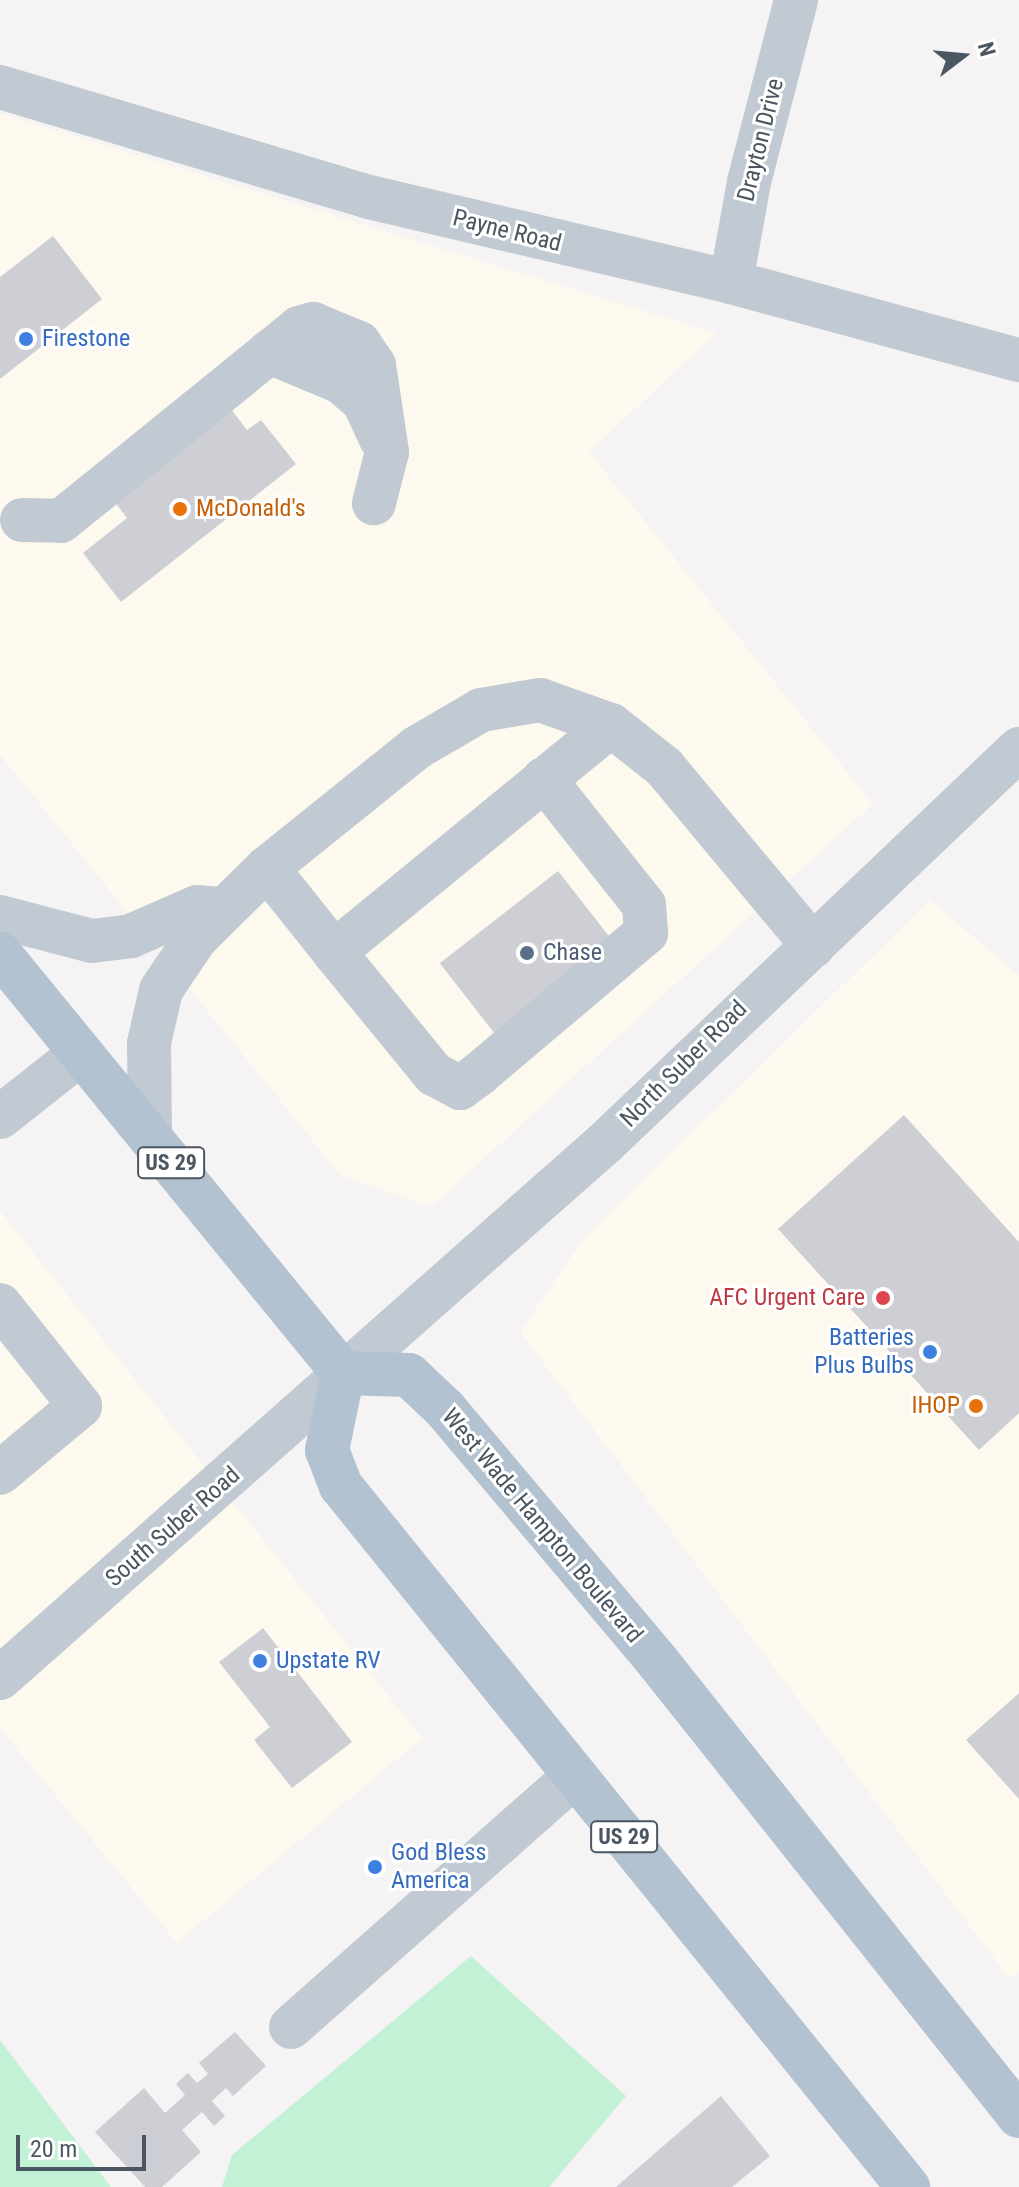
<!DOCTYPE html>
<style>
body{margin:0}
#map{position:relative;width:1019px;height:2187px;overflow:hidden;background:#f5f3f3;font-family:"Roboto Condensed",sans-serif}
div>[style]{position:absolute}
.commercial>*{inset:0;background:#fdf9ef}
.green>*{inset:0;background:#c3f1d5}
.building>*{inset:0;background:#cdcfd5;transform-origin:0 0}
.minor>*{height:44px;margin:-22px;padding:0 22px;transform-origin:22px;border-radius:22px;background:#c1cad2}
.major>*{height:44px;margin:-22px;padding:0 22px;transform-origin:22px;border-radius:22px;background:#b3c2d1}
.dots>*{width:22px;height:22px;translate:-50% -50%;box-sizing:border-box;border:4px solid #fff;border-radius:50%}
span{translate:-50% -50%;white-space:nowrap;text-align:center;line-height:1.15;-webkit-text-stroke:6px #fff;paint-order:stroke}
.shield-label span{padding:2px 6px;background:#fff;border:2px solid;border-radius:6px;-webkit-text-stroke-width:0}
.shield-label{font-size:22px;color:#4a5661;font-weight:700}
.street-label{font-size:24px;color:#4a5661}
.shop-label{font-size:24px;color:#366cbe}
.left{translate:0 -50%;text-align:left}
.right{translate:-100% -50%;text-align:right}
.food-label{font-size:24px;color:#c56008}
.service-label{font-size:24px;color:#4e5e75}
.health-label{font-size:24px;color:#be3a42}
.north{position:absolute;left:923px;top:16px;width:80px;height:80px;-webkit-text-stroke:6px #fff;paint-order:stroke;rotate:74deg;font-size:22px;font-weight:700;line-height:32px;text-align:center;color:#4a5661}
.north::after{content:'';display:block;margin:auto;width:28px;height:36px;background:#4a5661;clip-path:polygon(50% 0,100% 100%,50% 72%,0 100%)}
.scale{position:absolute;left:16px;top:2135px;width:130px;height:36px;box-sizing:border-box;border:4px solid #4a5661;border-top:0;padding-left:10px;font-size:24px;line-height:28px;white-space:nowrap;color:#4a5661;-webkit-text-stroke:6px #fff;paint-order:stroke}
</style>
<div id="map">
<div class="commercial">
<div style="clip-path:polygon(0 113px,716px 333px,589px 452px,873px 804px,431px 1207px,341px 1176px,0 755px)"></div>
<div style="clip-path:polygon(930px 900px,1019px 975px,1019px 1971px,1010px 1979px,520px 1332px,584px 1238px)"></div>
<div style="clip-path:polygon(0 1211px,422px 1738px,177px 1943px,0 1728px)"></div>
</div>
<div class="green">
<div style="clip-path:polygon(471px 1956px,626px 2096px,549px 2187px,222px 2187px,232px 2155px)"></div>
<div style="clip-path:polygon(0 2040px,111px 2187px,0 2187px)"></div>
</div>
<div class="building">
<div style="clip-path:polygon(53px 236px,102px 299px,0 379px,0 277px)"></div>
<div style="clip-path:polygon(231px 409px,247px 430px,261px 420px,296px 464px,121px 602px,83px 553px,127px 518px,114px 501px)"></div>
<div style="left:558px;top:871px;width:88px;height:150px;rotate:52deg"></div>
<div style="clip-path:polygon(904px 1115px,1019px 1242px,1019px 1413px,979px 1450px,778px 1229px)"></div>
<div style="clip-path:polygon(263px 1628px,352px 1742px,292px 1788px,254px 1740px,270px 1727px,219px 1662px)"></div>
<div style="clip-path:polygon(1019px 1693px,1019px 1799px,966px 1740px)"></div>
<div style="clip-path:polygon(235px 2032px,266px 2066px,233px 2096px,226px 2088px,212px 2101px,225px 2116px,214px 2126px,202px 2112px,182px 2130px,201px 2152px,162px 2187px,145px 2187px,95px 2132px,144px 2088px,165px 2113px,185px 2095px,176px 2084px,188px 2073px,197px 2083px,208px 2074px,199px 2063px)"></div>
<div style="clip-path:polygon(721px 2096px,770px 2156px,732px 2187px,616px 2187px)"></div>
</div>
<div class="minor">
<div style="left:0;top:87px;width:385px;rotate:16.6deg"></div>
<div style="left:369px;top:197px;width:372px;rotate:13.2deg"></div>
<div style="left:731px;top:282px;width:298px;rotate:15.2deg"></div>
<div style="left:731px;top:282px;width:102px;rotate:-79.8deg"></div>
<div style="left:749px;top:182px;width:188px;rotate:-75.5deg"></div>
<div style="left:269px;top:352px;width:78px;rotate:22.6deg"></div>
<div style="left:341px;top:382px;width:30px;rotate:41deg"></div>
<div style="left:364px;top:402px;width:41px;rotate:65.3deg"></div>
<div style="left:22px;top:520px;width:39px;rotate:1deg"></div>
<div style="left:61px;top:521px;width:306px;rotate:-39deg"></div>
<div style="left:299px;top:328px;width:15px;rotate:-16deg"></div>
<div style="left:313px;top:324px;width:50px;rotate:22.4deg"></div>
<div style="left:359px;top:343px;width:27px;rotate:56deg"></div>
<div style="left:374px;top:365px;width:88px;rotate:81.5deg"></div>
<div style="left:387px;top:452px;width:53px;rotate:104.3deg"></div>
<div style="left:267px;top:868px;width:107px;rotate:51.4deg"></div>
<div style="left:334px;top:952px;width:358px;rotate:-39.3deg"></div>
<div style="left:0;top:917px;width:95px;rotate:14.6deg"></div>
<div style="left:92px;top:941px;width:39px;rotate:-7deg"></div>
<div style="left:131px;top:936px;width:72px;rotate:-23.7deg"></div>
<div style="left:197px;top:907px;width:25px;rotate:5deg"></div>
<div style="left:334px;top:952px;width:158px;rotate:50.7deg"></div>
<div style="left:434px;top:1074px;width:30px;rotate:28deg"></div>
<div style="left:460px;top:1088px;width:24px;rotate:-36deg"></div>
<div style="left:479px;top:1074px;width:219px;rotate:-40.2deg"></div>
<div style="left:646px;top:933px;width:28px;rotate:-94deg"></div>
<div style="left:644px;top:905px;width:161px;rotate:-128.4deg"></div>
<div style="left:0;top:1117px;width:103px;rotate:-38.3deg"></div>
<div style="left:150px;top:1137px;width:94px;rotate:-90.6deg"></div>
<div style="left:149px;top:1043px;width:54px;rotate:-77.2deg"></div>
<div style="left:161px;top:990px;width:63px;rotate:-56.1deg"></div>
<div style="left:196px;top:938px;width:100px;rotate:-44.6deg"></div>
<div style="left:267px;top:868px;width:191px;rotate:-38.8deg"></div>
<div style="left:416px;top:748px;width:75px;rotate:-30.3deg"></div>
<div style="left:481px;top:710px;width:60px;rotate:-9.6deg"></div>
<div style="left:540px;top:700px;width:75px;rotate:19.4deg"></div>
<div style="left:611px;top:725px;width:68px;rotate:38.4deg"></div>
<div style="left:664px;top:767px;width:233px;rotate:50.2deg"></div>
<div style="left:0;top:1305px;width:129px;rotate:51.6deg"></div>
<div style="left:80px;top:1406px;width:104px;rotate:140.1deg"></div>
<div style="left:0;top:1678px;width:808px;rotate:-41.49deg"></div>
<div style="left:605px;top:1143px;width:572px;rotate:-43.58deg"></div>
<div style="left:291px;top:2027px;width:379px;rotate:-41.5deg"></div>
</div>
<div class="major">
<div style="left:0;top:954px;width:541px;rotate:50.7deg"></div>
<div style="left:343px;top:1373px;width:66px;rotate:1.7deg"></div>
<div style="left:409px;top:1375px;width:50px;rotate:43.4deg"></div>
<div style="left:445px;top:1409px;width:331px;rotate:49.9deg"></div>
<div style="left:658px;top:1662px;width:580px;rotate:51.51deg"></div>
<div style="left:343px;top:1373px;width:79px;rotate:101.7deg"></div>
<div style="left:327px;top:1450px;width:39px;rotate:69deg"></div>
<div style="left:341px;top:1486px;width:902px;rotate:51.03deg"></div>
</div>
<div class="dots">
<div style="left:26px;top:339px;background:#3f7fe0"></div>
<div style="left:180px;top:509px;background:#e8710a"></div>
<div style="left:527px;top:953px;background:#5c6f8a"></div>
<div style="left:883px;top:1298px;background:#e0444e"></div>
<div style="left:930px;top:1352px;background:#3f7fe0"></div>
<div style="left:976px;top:1406px;background:#e8710a"></div>
<div style="left:260px;top:1661px;background:#3f7fe0"></div>
<div style="left:375px;top:1867px;background:#3f7fe0"></div>
</div>
<div class="shield-label">
<span style="left:171px;top:1163px">US 29</span>
<span style="left:624px;top:1837px">US 29</span>
</div>
<div class="street-label">
<span style="left:761px;top:140px;rotate:-76deg">Drayton Drive</span>
<span style="left:507px;top:231px;rotate:14deg">Payne Road</span>
<span style="left:684px;top:1064px;rotate:-45deg">North Suber Road</span>
<span style="left:542px;top:1526px;rotate:50deg">West Wade Hampton Boulevard</span>
<span style="left:173px;top:1527px;rotate:-41deg">South Suber Road</span>
</div>
<div class="shop-label">
<span class="left" style="left:42px;top:339px">Firestone</span>
<span class="right" style="left:914px;top:1352px">Batteries<br>Plus Bulbs</span>
<span class="left" style="left:276px;top:1661px">Upstate RV</span>
<span class="left" style="left:391px;top:1867px">God Bless<br>America</span>
</div>
<div class="food-label">
<span class="left" style="left:196px;top:509px">McDonald's</span>
<span class="right" style="left:960px;top:1406px">IHOP</span>
</div>
<div class="service-label">
<span class="left" style="left:543px;top:953px">Chase</span>
</div>
<div class="health-label">
<span class="right" style="left:865px;top:1298px">AFC Urgent Care</span>
</div>
<div class="north">N</div>
<div class="scale">20 m</div>
</div>
